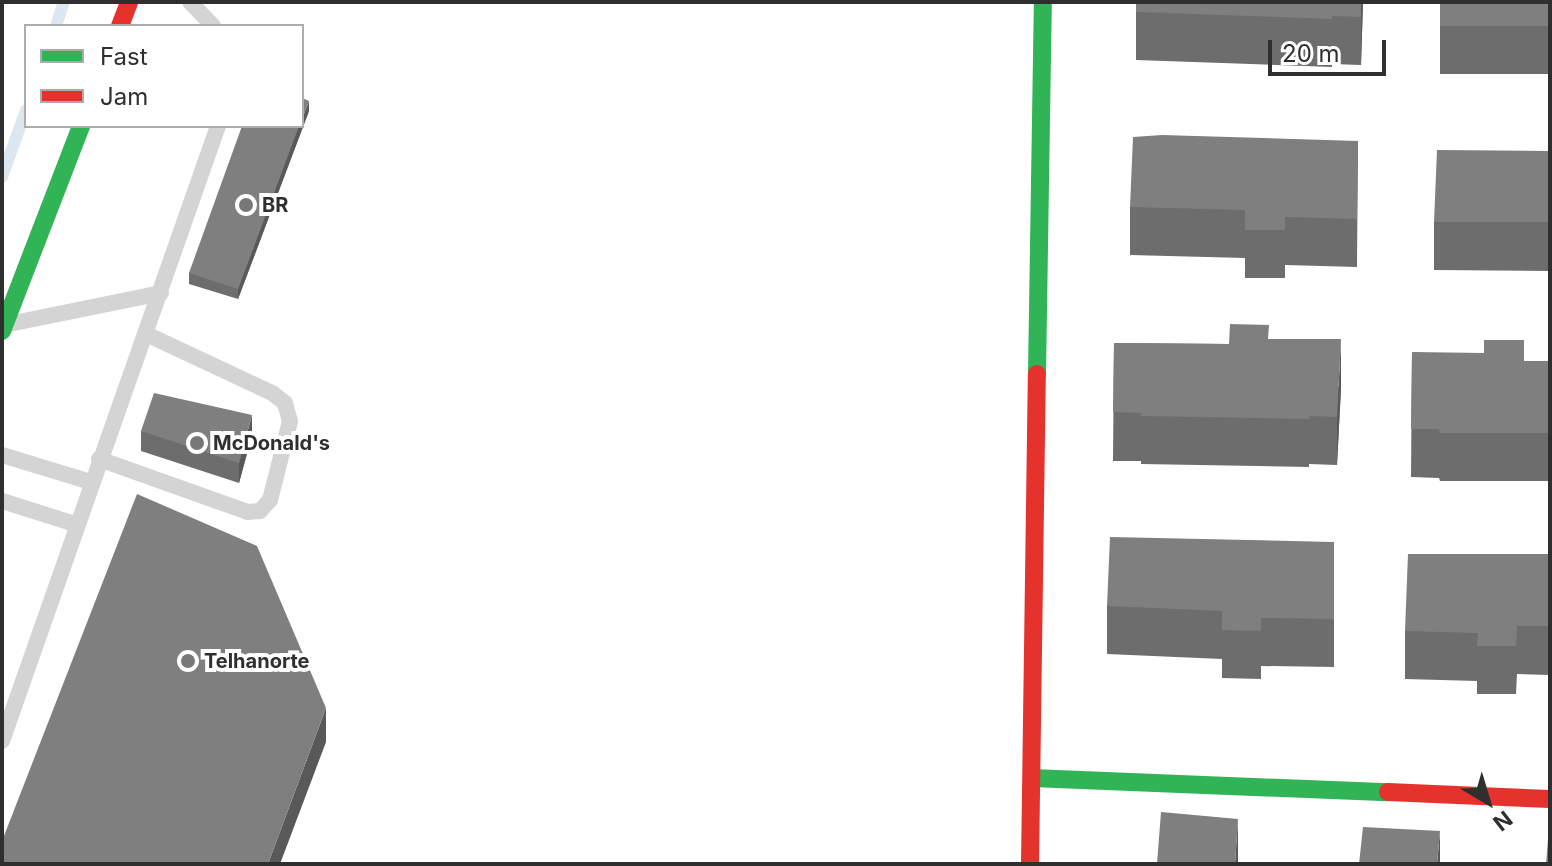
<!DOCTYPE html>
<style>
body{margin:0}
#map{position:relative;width:1552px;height:866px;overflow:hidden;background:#fff;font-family:Inter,sans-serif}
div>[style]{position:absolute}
.stream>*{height:12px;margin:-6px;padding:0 6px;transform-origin:6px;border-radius:6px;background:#dce7f0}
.lane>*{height:16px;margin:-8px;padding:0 8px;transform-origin:8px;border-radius:8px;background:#d4d4d4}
.fast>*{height:18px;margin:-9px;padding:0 9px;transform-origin:9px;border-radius:9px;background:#30b455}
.jam>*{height:18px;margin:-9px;padding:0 9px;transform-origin:9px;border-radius:9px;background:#e5322d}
.wall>*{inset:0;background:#6d6d6d;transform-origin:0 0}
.shaded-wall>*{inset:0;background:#595959}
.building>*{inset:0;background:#7f7f7f;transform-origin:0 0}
.dots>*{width:22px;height:22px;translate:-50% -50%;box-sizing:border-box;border:4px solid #fff;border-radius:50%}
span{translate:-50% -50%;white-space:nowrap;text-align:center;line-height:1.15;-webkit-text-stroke:8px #fff;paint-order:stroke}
.poi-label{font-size:20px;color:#2f2f2f;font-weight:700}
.left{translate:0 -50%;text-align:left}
.frame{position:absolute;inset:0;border:4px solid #2f2f2f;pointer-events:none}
.legend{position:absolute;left:24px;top:24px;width:280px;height:104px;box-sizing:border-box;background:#fff;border:2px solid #acacac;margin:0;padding:10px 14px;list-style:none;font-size:24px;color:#2f2f2f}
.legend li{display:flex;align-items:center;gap:16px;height:40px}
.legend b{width:40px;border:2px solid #acacac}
.north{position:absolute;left:1448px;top:762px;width:80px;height:80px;-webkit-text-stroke:6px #fff;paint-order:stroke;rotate:142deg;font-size:22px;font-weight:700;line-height:32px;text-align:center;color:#2f2f2f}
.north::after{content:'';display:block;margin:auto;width:28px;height:36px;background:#2f2f2f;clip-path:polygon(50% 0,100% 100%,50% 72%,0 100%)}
.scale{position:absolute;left:1268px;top:40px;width:118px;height:36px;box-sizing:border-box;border:4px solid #2f2f2f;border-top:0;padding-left:10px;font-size:24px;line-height:28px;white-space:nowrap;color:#2f2f2f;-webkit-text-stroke:6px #fff;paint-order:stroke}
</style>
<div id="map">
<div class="stream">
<i style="left:56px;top:26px;width:25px;rotate:-72deg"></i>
<i style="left:2px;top:177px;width:71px;rotate:-70.3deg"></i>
</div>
<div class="lane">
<i style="left:190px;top:2px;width:33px;rotate:46deg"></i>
<i style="left:9px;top:324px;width:155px;rotate:-11.5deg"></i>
<i style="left:2px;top:455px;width:93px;rotate:16.9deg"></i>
<i style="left:99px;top:459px;width:158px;rotate:19.6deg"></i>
<i style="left:248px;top:512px;width:12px;rotate:-5deg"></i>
<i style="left:260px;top:511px;width:15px;rotate:-48deg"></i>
<i style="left:270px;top:500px;width:81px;rotate:-75.8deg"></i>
<i style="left:290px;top:421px;width:19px;rotate:-106deg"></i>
<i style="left:285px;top:403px;width:16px;rotate:-142deg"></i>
<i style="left:272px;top:393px;width:139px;rotate:-154.9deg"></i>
<i style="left:2px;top:501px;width:77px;rotate:17.5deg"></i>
<i style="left:2px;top:741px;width:652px;rotate:-70.65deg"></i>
</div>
<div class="fast">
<i style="left:2px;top:331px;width:220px;rotate:-68.9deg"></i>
<i style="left:1037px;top:374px;width:372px;rotate:-89.1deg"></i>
<i style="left:1032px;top:778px;width:356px;rotate:2.3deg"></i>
</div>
<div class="jam">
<i style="left:120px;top:26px;width:26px;rotate:-69deg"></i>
<i style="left:1388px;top:792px;width:162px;rotate:2.5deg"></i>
<i style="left:1030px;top:864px;width:490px;rotate:-89.2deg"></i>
</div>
<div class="wall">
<i style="clip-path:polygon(1136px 2px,1363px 2px,1361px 65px,1332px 64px,1332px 67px,1136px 60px)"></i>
<i style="left:1440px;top:2px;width:110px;height:72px"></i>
<i style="clip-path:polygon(309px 111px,238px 299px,189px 284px,189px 273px)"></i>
<i style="clip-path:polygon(1358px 141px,1357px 267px,1285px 265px,1285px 278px,1245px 278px,1245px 258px,1130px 255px,1130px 207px)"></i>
<i style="clip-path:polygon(1550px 151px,1550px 291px,1549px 291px,1549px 271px,1434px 270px,1434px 222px)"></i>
<i style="clip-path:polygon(1269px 339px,1341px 388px,1337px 465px,1309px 464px,1309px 467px,1141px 464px,1141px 461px,1113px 461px,1114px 343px,1229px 344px)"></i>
<i style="clip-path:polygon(1412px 352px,1524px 361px,1550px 361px,1550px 481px,1440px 481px,1439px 478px,1411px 477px)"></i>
<i style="clip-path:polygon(141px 431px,252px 435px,239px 483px,141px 451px)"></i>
<i style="clip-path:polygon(1334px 542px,1334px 667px,1261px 666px,1261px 679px,1222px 678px,1222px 659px,1107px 654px,1107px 606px)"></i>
<i style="clip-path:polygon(1550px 554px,1550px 675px,1517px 674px,1516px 694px,1477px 694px,1477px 681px,1405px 679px,1405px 631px)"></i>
</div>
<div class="shaded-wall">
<i style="clip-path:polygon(1361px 2px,1363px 2px,1361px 65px)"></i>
<i style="clip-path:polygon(309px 101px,309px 111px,238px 299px,238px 289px,299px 126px,302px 126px,302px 119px)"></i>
<i style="clip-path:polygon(1341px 339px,1341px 388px,1337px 465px,1337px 417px)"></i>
<i style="clip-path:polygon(252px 415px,252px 435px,239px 483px,239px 463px)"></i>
<i style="clip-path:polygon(326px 708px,326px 742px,280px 864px,268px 864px)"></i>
<i style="clip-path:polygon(1238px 819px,1238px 864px,1235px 864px)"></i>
<i style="clip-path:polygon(1440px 831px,1440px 864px,1437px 864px)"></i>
</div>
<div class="building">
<i style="clip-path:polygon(1136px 2px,1361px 2px,1361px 17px,1332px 16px,1332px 19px,1136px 12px)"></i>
<i style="left:1440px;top:2px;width:110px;height:24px"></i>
<i style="clip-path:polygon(302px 98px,309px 101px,302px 119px)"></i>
<i style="clip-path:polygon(242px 126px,299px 126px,238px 289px,189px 273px)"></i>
<i style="clip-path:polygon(1162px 135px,1358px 141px,1357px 219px,1285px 217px,1285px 230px,1245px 230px,1245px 210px,1130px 207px,1133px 137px)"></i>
<i style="clip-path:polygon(1437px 150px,1550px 151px,1550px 243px,1549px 243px,1549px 222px,1434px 222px)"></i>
<i style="clip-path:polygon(1230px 324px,1269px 325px,1268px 339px,1341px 339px,1337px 417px,1309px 416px,1309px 419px,1141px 416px,1141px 413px,1113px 412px,1114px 343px,1229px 344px)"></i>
<i style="clip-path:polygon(1484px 340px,1524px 340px,1524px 361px,1550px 361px,1550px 433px,1440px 433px,1439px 429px,1411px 429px,1412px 352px,1484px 353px)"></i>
<i style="clip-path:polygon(154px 393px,252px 415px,239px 463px,141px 431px)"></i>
<i style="clip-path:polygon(137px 494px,257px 546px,326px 708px,268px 864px,2px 864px,2px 841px)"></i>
<i style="clip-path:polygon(1110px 537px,1334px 542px,1334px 619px,1261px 618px,1261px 631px,1222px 630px,1222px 611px,1107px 606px)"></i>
<i style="clip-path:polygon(1408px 554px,1550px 554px,1550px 626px,1517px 626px,1516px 646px,1477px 646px,1478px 633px,1405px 631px)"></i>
<i style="clip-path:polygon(1161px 812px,1238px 819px,1235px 864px,1157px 864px)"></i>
<i style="clip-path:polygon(1550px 815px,1550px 864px,1546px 864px)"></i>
<i style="clip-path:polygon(1363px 827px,1440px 831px,1437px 864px,1359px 864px)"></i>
</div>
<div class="dots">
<i style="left:246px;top:205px;background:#787878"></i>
<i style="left:197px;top:443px;background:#787878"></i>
<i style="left:188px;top:661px;background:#787878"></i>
</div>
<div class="poi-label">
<span class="left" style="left:262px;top:205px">BR</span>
<span class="left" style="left:213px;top:443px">McDonald's</span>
<span class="left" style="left:204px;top:661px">Telhanorte</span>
</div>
<div class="frame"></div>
<ul class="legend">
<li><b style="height:10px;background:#30b455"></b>Fast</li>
<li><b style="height:10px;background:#e5322d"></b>Jam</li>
</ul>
<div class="north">N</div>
<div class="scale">20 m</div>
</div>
